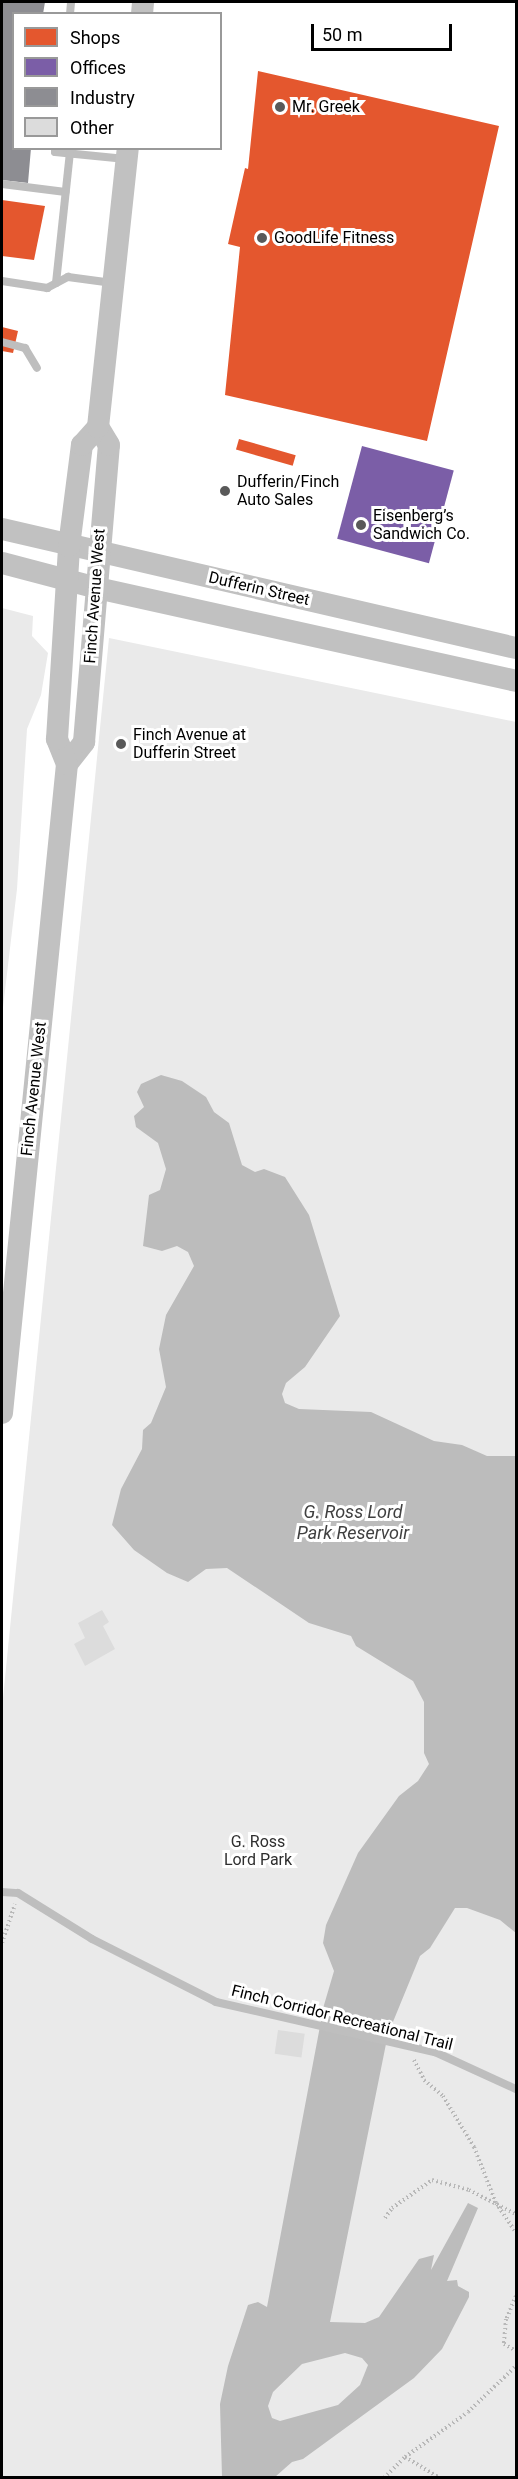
<!DOCTYPE html>
<meta charset="utf-8">
<style>
body{margin:0}
#map{position:relative;width:518px;height:2479px;overflow:hidden;background:#fff;font-family:Roboto,sans-serif}
div>[style]{position:absolute}
.green>*{inset:0;background:#eaeaea}
.water>*{inset:0;background:#bcbcbc}
.shops>*{inset:0;background:#e4572e;transform-origin:0 0}
.offices>*{inset:0;background:#7b5ea7;transform-origin:0 0}
.industry>*{inset:0;background:#8d8d92}
.building>*{inset:0;background:#dcdcdc;transform-origin:0 0}
.path>*{height:4px;margin-top:-2px;transform-origin:0;background:repeating-linear-gradient(90deg,#b8b8b8 0 1.5px,transparent 0 4.5px)}
.lane>*{height:8px;margin:-4px;padding:0 4px;transform-origin:4px;border-radius:4px;background:#bebebe}
.secondary>*{height:22px;margin:-11px;padding:0 11px;transform-origin:11px;border-radius:11px;background:#c1c1c1}
.dots>*{width:16px;height:16px;translate:-50% -50%;box-sizing:border-box;border:3px solid #fff;border-radius:50%}
span{translate:-50% -50%;white-space:nowrap;text-align:center;line-height:1.15;-webkit-text-stroke:6px #fff;paint-order:stroke}
.poi-label{font-size:16px;color:#000}
.left{translate:0 -50%;text-align:left}
.street-label{font-size:16px;color:#000}
.park-label{font-size:16px;color:#2f2f2f}
.water-label{font-size:18px;color:#404040;font-style:italic}
.frame{position:absolute;inset:0;border:3px solid #000;pointer-events:none}
.legend{position:absolute;left:12px;top:12px;width:210px;height:138px;box-sizing:border-box;background:#fff;border:2px solid #999;margin:0;padding:8px 10px;list-style:none;font-size:18px;color:#000}
.legend li{display:flex;align-items:center;gap:12px;height:30px}
.legend b{width:30px;border:2px solid #999}
.scale{position:absolute;left:311px;top:24px;width:141px;height:27px;box-sizing:border-box;border:3px solid #000;border-top:0;padding-left:8px;font-size:18px;line-height:21px;white-space:nowrap;color:#000;-webkit-text-stroke:4px #fff;paint-order:stroke}
</style>
<div id="map">
<div class="green">
<i style="clip-path:polygon(2px 608px,33px 616px,32px 636px,48px 653px,41px 695px,27px 729px,17px 889px,2px 1016px)"></i>
<i style="clip-path:polygon(109px 638px,516px 722px,516px 2477px,2px 2478px,2px 1708px)"></i>
</div>
<div class="water">
<i style="clip-path:polygon(evenodd,161px 1075px,182px 1081px,206px 1097px,214px 1112px,229px 1123px,242px 1165px,255px 1172px,264px 1169px,285px 1177px,309px 1215px,340px 1316px,305px 1367px,286px 1383px,282px 1394px,285px 1403px,299px 1409px,371px 1412px,434px 1441px,462px 1445px,487px 1456px,516px 1456px,516px 1933px,500px 1920px,467px 1908px,455px 1908px,430px 1948px,420px 1956px,388px 2034px,330px 2322px,365px 2323px,379px 2317px,419px 2259px,434px 2255px,431px 2270px,468px 2203px,478px 2208px,447px 2281px,457px 2280px,458px 2286px,469px 2292px,469px 2297px,442px 2349px,414px 2378px,303px 2459px,292px 2462px,275px 2477px,222px 2477px,220px 2404px,228px 2366px,248px 2305px,258px 2302px,267px 2307px,324px 2005px,334px 1971px,323px 1943px,326px 1925px,358px 1853px,399px 1796px,418px 1781px,429px 1764px,424px 1753px,424px 1702px,413px 1681px,356px 1646px,351px 1636px,309px 1623px,227px 1568px,206px 1569px,188px 1582px,167px 1573px,134px 1550px,112px 1525px,121px 1489px,142px 1449px,143px 1430px,151px 1423px,166px 1387px,159px 1349px,166px 1315px,194px 1266px,188px 1252px,177px 1246px,162px 1251px,143px 1246px,149px 1195px,160px 1190px,166px 1169px,158px 1143px,136px 1127px,134px 1116px,144px 1107px,137px 1092px,141px 1084px,161px 1075px,345px 2353px,362px 2358px,368px 2365px,360px 2385px,338px 2405px,280px 2421px,272px 2418px,268px 2406px,273px 2392px,302px 2364px,345px 2353px)"></i>
</div>
<div class="shops">
<i style="clip-path:polygon(258px 71px,499px 126px,427px 441px,225px 395px,240px 247px,228px 244px,245px 168px,248px 169px)"></i>
<i style="clip-path:polygon(2px 200px,45px 206px,34px 260px,2px 256px)"></i>
<i style="clip-path:polygon(2px 327px,18px 331px,13px 353px,2px 351px)"></i>
<i style="left:239px;top:439px;width:59px;height:11px;rotate:16deg"></i>
</div>
<div class="offices">
<i style="left:362px;top:446px;width:95px;height:96px;rotate:15deg"></i>
</div>
<div class="industry">
<i style="clip-path:polygon(2px 2px,45px 2px,43px 14px,14px 14px,14px 148px,31px 148px,28px 183px,2px 180px)"></i>
</div>
<div class="building">
<i style="clip-path:polygon(102px 1610px,109px 1622px,103px 1626px,115px 1649px,85px 1666px,74px 1644px,85px 1638px,78px 1623px)"></i>
<i style="left:278px;top:2030px;width:27px;height:24px;rotate:8deg"></i>
</div>
<div class="path">
<i style="left:2px;top:1943px;width:41px;rotate:-71.6deg"></i>
<i style="left:414px;top:2060px;width:22px;rotate:63deg"></i>
<i style="left:424px;top:2080px;width:25px;rotate:40deg"></i>
<i style="left:443px;top:2096px;width:60px;rotate:58.7deg"></i>
<i style="left:474px;top:2147px;width:60px;rotate:68.6deg"></i>
<i style="left:496px;top:2203px;width:36px;rotate:56deg"></i>
<i style="left:385px;top:2218px;width:12px;rotate:-55deg"></i>
<i style="left:392px;top:2208px;width:49px;rotate:-35deg"></i>
<i style="left:432px;top:2180px;width:38px;rotate:15deg"></i>
<i style="left:469px;top:2190px;width:53px;rotate:27.1deg"></i>
<i style="left:516px;top:2296px;width:25px;rotate:113deg"></i>
<i style="left:506px;top:2319px;width:25px;rotate:95deg"></i>
<i style="left:504px;top:2344px;width:14px;rotate:30deg"></i>
<i style="left:405px;top:2457px;width:41px;rotate:31deg"></i>
<i style="left:384px;top:2478px;width:30px;rotate:-45deg"></i>
<i style="left:405px;top:2457px;width:77px;rotate:-35.5deg"></i>
<i style="left:468px;top:2412px;width:66px;rotate:-43.8deg"></i>
</div>
<div class="lane">
<i style="left:70px;top:14px;width:12px;rotate:-85deg"></i>
<i style="left:55px;top:148px;width:4px;rotate:90deg"></i>
<i style="left:55px;top:152px;width:71px;rotate:5.6deg"></i>
<i style="left:2px;top:184px;width:64px;rotate:7.1deg"></i>
<i style="left:2px;top:281px;width:46px;rotate:8.8deg"></i>
<i style="left:47px;top:288px;width:24px;rotate:-28deg"></i>
<i style="left:68px;top:277px;width:45px;rotate:7.6deg"></i>
<i style="left:56px;top:283px;width:131px;rotate:-83.9deg"></i>
<i style="left:2px;top:342px;width:24px;rotate:15deg"></i>
<i style="left:25px;top:348px;width:23px;rotate:59deg"></i>
<i style="left:2px;top:1892px;width:16px;rotate:4deg"></i>
<i style="left:18px;top:1893px;width:87px;rotate:31.9deg"></i>
<i style="left:92px;top:1939px;width:139px;rotate:26.9deg"></i>
<i style="left:216px;top:2002px;width:225px;rotate:12.9deg"></i>
<i style="left:435px;top:2052px;width:89px;rotate:24.6deg"></i>
</div>
<div class="secondary">
<i style="left:142px;top:14px;width:12px;rotate:-85deg"></i>
<i style="left:2px;top:529px;width:528px;rotate:13.04deg"></i>
<i style="left:2px;top:563px;width:98px;rotate:14.7deg"></i>
<i style="left:97px;top:588px;width:429px;rotate:12.5deg"></i>
<i style="left:67px;top:764px;width:28px;rotate:-52deg"></i>
<i style="left:84px;top:742px;width:298px;rotate:-85.2deg"></i>
<i style="left:109px;top:445px;width:21px;rotate:-121deg"></i>
<i style="left:2px;top:1413px;width:652px;rotate:-84.28deg"></i>
<i style="left:67px;top:764px;width:27px;rotate:-112deg"></i>
<i style="left:57px;top:739px;width:193px;rotate:-86.4deg"></i>
<i style="left:69px;top:546px;width:102px;rotate:-82.7deg"></i>
<i style="left:82px;top:445px;width:24px;rotate:-48deg"></i>
<i style="left:98px;top:427px;width:281px;rotate:-83.9deg"></i>
</div>
<div class="dots">
<i style="left:280px;top:107px;background:#595959"></i>
<i style="left:262px;top:238px;background:#595959"></i>
<i style="left:225px;top:491px;background:#595959"></i>
<i style="left:361px;top:525px;background:#595959"></i>
<i style="left:121px;top:744px;background:#595959"></i>
</div>
<div class="poi-label">
<span class="left" style="left:292px;top:107px">Mr. Greek</span>
<span class="left" style="left:274px;top:238px">GoodLife Fitness</span>
<span class="left" style="left:237px;top:491px">Dufferin/Finch<br>Auto Sales</span>
<span class="left" style="left:373px;top:525px">Eisenberg’s<br>Sandwich Co.</span>
<span class="left" style="left:133px;top:744px">Finch Avenue at<br>Dufferin Street</span>
</div>
<div class="street-label">
<span style="left:259px;top:589px;rotate:13deg">Dufferin Street</span>
<span style="left:95px;top:596px;rotate:-86deg">Finch Avenue West</span>
<span style="left:34px;top:1089px;rotate:-84deg">Finch Avenue West</span>
<span style="left:342px;top:2018px;rotate:14deg">Finch Corridor Recreational Trail</span>
</div>
<div class="park-label">
<span style="left:258px;top:1851px">G. Ross<br>Lord Park</span>
</div>
<div class="water-label">
<span style="left:353px;top:1523px">G. Ross Lord<br>Park Reservoir</span>
</div>
<div class="frame"></div>
<ul class="legend">
<li><b style="height:16px;background:#e4572e"></b>Shops</li>
<li><b style="height:16px;background:#7b5ea7"></b>Offices</li>
<li><b style="height:16px;background:#8d8d92"></b>Industry</li>
<li><b style="height:16px;background:#dcdcdc"></b>Other</li>
</ul>
<div class="scale">50 m</div>
</div>
